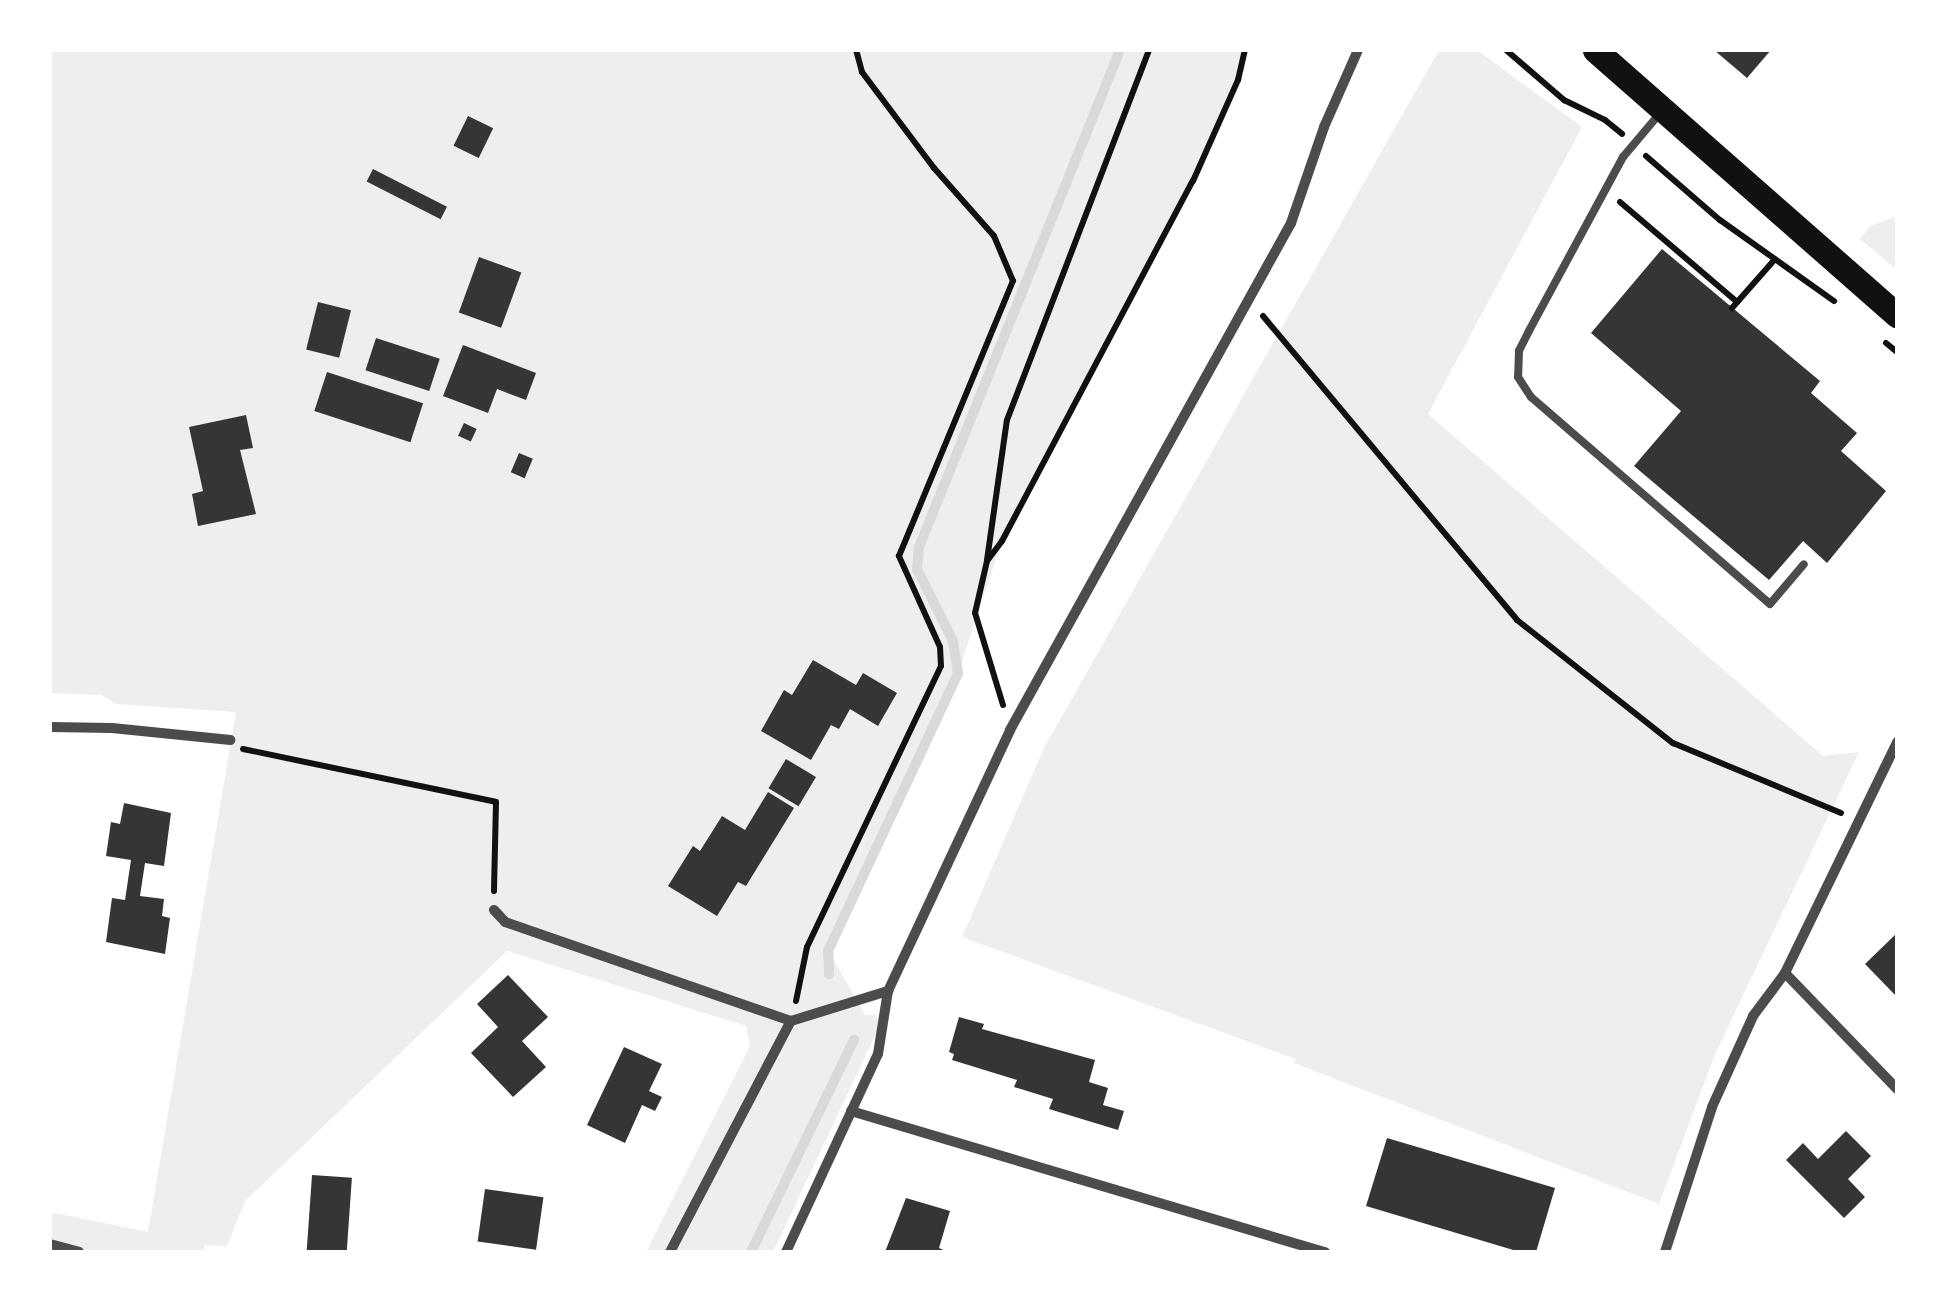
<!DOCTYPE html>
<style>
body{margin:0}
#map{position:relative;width:1947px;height:1302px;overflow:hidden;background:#fff;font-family:Overpass,sans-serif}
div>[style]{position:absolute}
.green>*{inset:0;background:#eee}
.stream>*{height:10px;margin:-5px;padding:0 5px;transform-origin:5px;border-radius:5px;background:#d9d9d9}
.building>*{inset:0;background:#353535;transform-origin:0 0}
.path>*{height:6px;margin:-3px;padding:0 3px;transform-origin:3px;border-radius:3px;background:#111}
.service>*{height:8px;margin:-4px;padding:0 4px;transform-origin:4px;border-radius:4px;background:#4c4c4c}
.minor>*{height:10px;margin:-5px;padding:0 5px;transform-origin:5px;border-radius:5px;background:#4c4c4c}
.primary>*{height:25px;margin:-12.5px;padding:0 12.5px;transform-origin:12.5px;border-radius:12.5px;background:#111}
span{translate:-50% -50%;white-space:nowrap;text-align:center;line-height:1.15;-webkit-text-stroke:8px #fff;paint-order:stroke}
.frame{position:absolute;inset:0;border:52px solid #fff;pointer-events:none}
</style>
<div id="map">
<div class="green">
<i style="clip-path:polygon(50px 50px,1245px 50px,1238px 80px,1193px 181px,1002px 541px,958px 673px,828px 950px,865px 1015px,875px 1015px,879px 1021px,878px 1029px,773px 1252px,646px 1252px,750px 1046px,746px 1026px,507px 951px,245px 1201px,227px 1246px,205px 1245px,204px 1252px,50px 1252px,50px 1212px,148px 1232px,236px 712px,116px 704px,102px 695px,50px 693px)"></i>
<i style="clip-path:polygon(1439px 50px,1477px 50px,1582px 127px,1428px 414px,1823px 756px,1859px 752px,1715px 1054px,1659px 1204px,1294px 1063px,1296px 1059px,962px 937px,1044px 748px)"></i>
<i style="clip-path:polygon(1897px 216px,1897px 270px,1860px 239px,1870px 226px)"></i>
</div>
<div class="stream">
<i style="left:829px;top:974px;width:23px;rotate:-92deg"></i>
<i style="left:828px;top:951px;width:307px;rotate:-64.9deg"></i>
<i style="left:958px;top:673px;width:32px;rotate:-99deg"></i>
<i style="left:953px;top:641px;width:80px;rotate:-116.6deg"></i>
<i style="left:917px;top:569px;width:22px;rotate:-85deg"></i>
<i style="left:919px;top:547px;width:536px;rotate:-67.98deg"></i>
<i style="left:751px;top:1252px;width:236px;rotate:-64.1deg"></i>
</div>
<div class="building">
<i style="clip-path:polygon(1714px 50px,1771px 50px,1747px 78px)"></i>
<i style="left:468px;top:116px;width:28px;height:33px;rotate:26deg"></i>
<i style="left:373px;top:169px;width:83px;height:14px;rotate:27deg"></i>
<i style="clip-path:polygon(1662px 249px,1820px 381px,1811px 393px,1857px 433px,1841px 451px,1886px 491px,1827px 563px,1803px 541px,1769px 580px,1634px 466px,1681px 411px,1591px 333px)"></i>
<i style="left:479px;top:257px;width:45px;height:59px;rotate:20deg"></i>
<i style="left:318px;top:302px;width:34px;height:49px;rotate:14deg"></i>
<i style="left:376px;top:338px;width:67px;height:34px;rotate:18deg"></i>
<i style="clip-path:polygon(463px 345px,536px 373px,526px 400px,497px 389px,488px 413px,443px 396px)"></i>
<i style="left:327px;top:372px;width:101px;height:41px;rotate:18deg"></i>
<i style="clip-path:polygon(246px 415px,253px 448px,240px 450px,256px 514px,198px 526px,192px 494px,203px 491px,189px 427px)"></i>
<i style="left:464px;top:423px;width:14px;height:14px;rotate:25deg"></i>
<i style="left:519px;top:453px;width:15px;height:21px;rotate:23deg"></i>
<i style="clip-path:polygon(813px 660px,856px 685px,863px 673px,897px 693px,878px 726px,850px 709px,839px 729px,831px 725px,811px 760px,761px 731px,784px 690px,792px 695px)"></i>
<i style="left:786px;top:759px;width:35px;height:34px;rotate:31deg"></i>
<i style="clip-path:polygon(768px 792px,794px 808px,746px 886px,738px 882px,717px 916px,668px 886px,693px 846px,700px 851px,722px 816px,745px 830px)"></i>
<i style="clip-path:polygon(124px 803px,171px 813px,164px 866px,145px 863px,140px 896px,164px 899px,162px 916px,170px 918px,165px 954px,106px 942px,112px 898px,125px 900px,131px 860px,106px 856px,111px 822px,120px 824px)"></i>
<i style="clip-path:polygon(1897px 933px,1897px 997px,1865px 964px)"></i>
<i style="clip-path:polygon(508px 975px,548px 1017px,522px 1041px,546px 1067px,513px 1097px,471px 1053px,498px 1027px,477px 1004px)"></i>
<i style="clip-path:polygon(959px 1017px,984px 1024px,982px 1029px,1095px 1060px,1089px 1082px,1108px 1088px,1103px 1105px,1124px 1111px,1118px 1130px,1049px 1109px,1053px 1099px,1014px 1087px,1017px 1080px,952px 1060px,954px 1054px,949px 1052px)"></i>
<i style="clip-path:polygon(624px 1047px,662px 1064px,649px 1091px,662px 1097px,655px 1111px,642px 1105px,625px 1143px,587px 1125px)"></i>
<i style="clip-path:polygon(1846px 1131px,1871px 1156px,1848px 1179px,1865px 1197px,1844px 1218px,1786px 1160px,1803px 1143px,1818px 1159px)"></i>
<i style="clip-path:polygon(1387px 1138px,1555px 1188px,1536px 1252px,1520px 1252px,1366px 1206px)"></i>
<i style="left:312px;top:1175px;width:40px;height:77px;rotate:4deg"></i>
<i style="left:485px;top:1189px;width:59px;height:53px;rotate:8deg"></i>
<i style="clip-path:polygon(906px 1198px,950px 1211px,939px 1248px,948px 1252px,885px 1252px)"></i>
</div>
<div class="path">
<i style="left:1506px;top:50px;width:77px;rotate:40.8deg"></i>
<i style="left:1564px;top:100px;width:46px;rotate:26deg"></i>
<i style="left:1605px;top:120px;width:22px;rotate:39deg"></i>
<i style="left:1646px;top:156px;width:98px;rotate:40.9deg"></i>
<i style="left:1720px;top:220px;width:140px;rotate:35.4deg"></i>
<i style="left:1620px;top:202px;width:154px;rotate:40.5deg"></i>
<i style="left:1732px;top:308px;width:65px;rotate:-48.7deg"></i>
<i style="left:1263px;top:316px;width:396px;rotate:50.1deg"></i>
<i style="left:1517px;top:620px;width:199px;rotate:38.3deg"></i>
<i style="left:1673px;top:743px;width:182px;rotate:22.6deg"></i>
<i style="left:1886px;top:343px;width:14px;rotate:39deg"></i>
<i style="left:987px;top:560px;width:141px;rotate:-81.9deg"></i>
<i style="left:1007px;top:420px;width:396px;rotate:-69deg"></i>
<i style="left:1003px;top:705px;width:96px;rotate:-106.9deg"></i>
<i style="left:975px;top:613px;width:53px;rotate:-77deg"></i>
<i style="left:987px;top:561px;width:25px;rotate:-53deg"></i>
<i style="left:1002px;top:541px;width:408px;rotate:-62.1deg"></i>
<i style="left:1193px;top:181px;width:111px;rotate:-66deg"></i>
<i style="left:1238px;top:80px;width:31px;rotate:-77deg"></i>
<i style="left:243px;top:749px;width:258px;rotate:11.8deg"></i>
<i style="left:496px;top:802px;width:89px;rotate:91.3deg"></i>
<i style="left:796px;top:1001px;width:55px;rotate:-78.5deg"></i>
<i style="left:807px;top:947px;width:311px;rotate:-64.5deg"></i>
<i style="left:941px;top:666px;width:19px;rotate:-93deg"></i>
<i style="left:940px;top:647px;width:100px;rotate:-114.3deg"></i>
<i style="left:899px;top:556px;width:298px;rotate:-67.5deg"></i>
<i style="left:1013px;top:281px;width:49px;rotate:-112.9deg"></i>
<i style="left:994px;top:236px;width:91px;rotate:-131.4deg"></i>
<i style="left:934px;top:168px;width:120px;rotate:-126.9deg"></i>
<i style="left:862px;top:72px;width:23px;rotate:-105deg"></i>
</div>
<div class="service">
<i style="left:1661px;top:112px;width:59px;rotate:130.2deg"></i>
<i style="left:1623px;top:157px;width:198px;rotate:118.4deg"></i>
<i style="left:1529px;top:331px;width:22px;rotate:117deg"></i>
<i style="left:1519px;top:351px;width:26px;rotate:92deg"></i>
<i style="left:1518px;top:377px;width:24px;rotate:57deg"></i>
<i style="left:1531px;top:397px;width:316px;rotate:40.9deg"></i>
<i style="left:1770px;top:604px;width:52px;rotate:-49.6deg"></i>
</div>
<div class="minor">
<i style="left:50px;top:727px;width:62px;rotate:0.9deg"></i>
<i style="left:112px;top:728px;width:119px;rotate:5.8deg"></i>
<i style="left:494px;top:910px;width:16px;rotate:47deg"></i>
<i style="left:505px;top:922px;width:303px;rotate:19.1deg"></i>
<i style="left:1785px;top:973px;width:161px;rotate:46deg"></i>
<i style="left:851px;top:1111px;width:495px;rotate:16.6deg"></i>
<i style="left:50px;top:1244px;width:30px;rotate:15deg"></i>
<i style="left:670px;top:1252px;width:261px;rotate:-62.4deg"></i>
<i style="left:791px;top:1021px;width:102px;rotate:-17.2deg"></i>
<i style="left:786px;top:1252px;width:218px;rotate:-65.1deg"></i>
<i style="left:878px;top:1054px;width:64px;rotate:-81deg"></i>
<i style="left:888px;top:991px;width:288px;rotate:-64.9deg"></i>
<i style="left:1010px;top:730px;width:580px;rotate:-61deg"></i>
<i style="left:1291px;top:223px;width:102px;rotate:-71deg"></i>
<i style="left:1324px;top:127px;width:84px;rotate:-66.2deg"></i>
<i style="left:1665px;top:1252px;width:152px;rotate:-72deg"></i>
<i style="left:1712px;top:1107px;width:100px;rotate:-65.7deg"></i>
<i style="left:1753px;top:1016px;width:54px;rotate:-53.3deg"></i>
<i style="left:1785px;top:973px;width:257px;rotate:-64.1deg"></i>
</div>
<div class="primary">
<i style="left:1595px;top:50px;width:402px;rotate:41.3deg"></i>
</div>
<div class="frame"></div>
</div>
